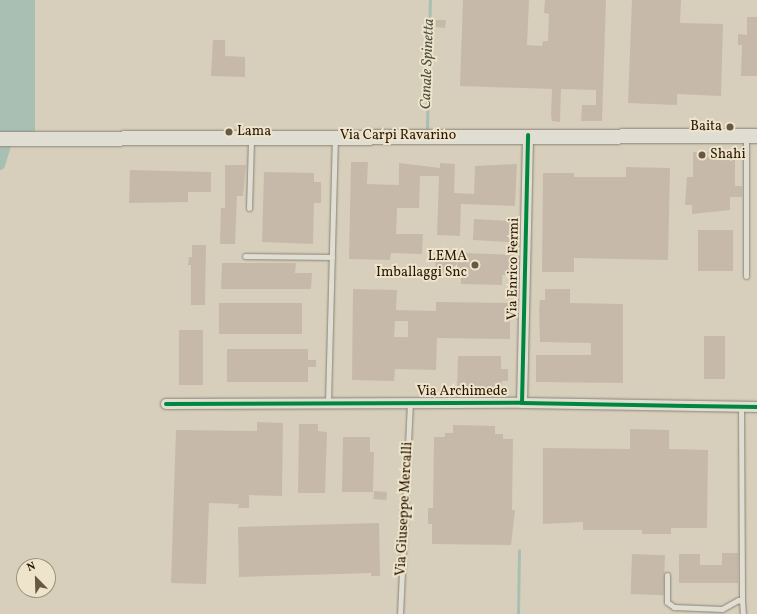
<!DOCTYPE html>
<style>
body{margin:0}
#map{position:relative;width:757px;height:614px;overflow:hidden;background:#d7cfbb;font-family:Vollkorn,serif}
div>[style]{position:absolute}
.water>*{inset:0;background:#aabfb4;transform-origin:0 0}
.stream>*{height:2.5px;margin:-1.25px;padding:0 1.25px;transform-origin:1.25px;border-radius:1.25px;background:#aabfb4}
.canal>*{height:10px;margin:-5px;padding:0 5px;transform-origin:5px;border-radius:5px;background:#aabfb4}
.building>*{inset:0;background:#c6b9aa;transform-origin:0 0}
.roads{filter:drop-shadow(0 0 1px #8a8375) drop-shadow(0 0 1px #8a8375)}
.service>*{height:5px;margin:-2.5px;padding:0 2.5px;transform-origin:2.5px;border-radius:2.5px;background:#e0ddd2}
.minor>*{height:10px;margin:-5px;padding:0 5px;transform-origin:5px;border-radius:5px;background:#e0ddd2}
.secondary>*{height:14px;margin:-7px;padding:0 7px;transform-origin:7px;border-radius:7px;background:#e0ddd2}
.cycleway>*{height:4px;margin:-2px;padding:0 2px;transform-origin:2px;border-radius:2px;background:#00873e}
.dots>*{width:11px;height:11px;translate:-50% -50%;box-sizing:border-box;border:2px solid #ede4cb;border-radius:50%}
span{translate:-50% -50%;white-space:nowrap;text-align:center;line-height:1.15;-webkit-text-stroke:4px #ede4cb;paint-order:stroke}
.poi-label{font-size:14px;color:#2b1702}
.right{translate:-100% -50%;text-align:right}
.left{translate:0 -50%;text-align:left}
.street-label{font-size:14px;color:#2b1702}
.water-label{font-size:15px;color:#504f3f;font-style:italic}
.north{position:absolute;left:16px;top:558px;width:40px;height:40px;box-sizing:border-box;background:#ede4cb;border:1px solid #9f927b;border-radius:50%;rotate:337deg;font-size:11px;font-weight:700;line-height:16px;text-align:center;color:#2b1702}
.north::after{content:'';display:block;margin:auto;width:14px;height:18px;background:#675743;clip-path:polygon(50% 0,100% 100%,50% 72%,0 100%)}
</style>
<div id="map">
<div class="water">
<i style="left:0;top:0;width:35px;height:132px"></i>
</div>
<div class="stream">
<i style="left:427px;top:128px;width:128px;rotate:-88.7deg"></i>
<i style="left:518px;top:614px;width:63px;rotate:-89.1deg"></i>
</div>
<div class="canal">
<i style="left:0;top:165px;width:34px;rotate:-73deg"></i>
</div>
<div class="building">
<i style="clip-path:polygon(463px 0,529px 0,527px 45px,542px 46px,543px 41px,548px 41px,549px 14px,544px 13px,545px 0,606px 0,602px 121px,581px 121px,582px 105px,596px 105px,596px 90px,561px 89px,560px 122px,552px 121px,551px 115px,552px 89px,460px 86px)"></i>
<i style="clip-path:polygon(632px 0,681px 0,680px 23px,723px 24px,721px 96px,677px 94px,677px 105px,628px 103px)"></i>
<i style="clip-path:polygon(747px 17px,757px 17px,757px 76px,741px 76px,742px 45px,738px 45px,738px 34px,747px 35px)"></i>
<i style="clip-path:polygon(436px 20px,446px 20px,445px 28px,436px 27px)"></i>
<i style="clip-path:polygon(213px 40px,225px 40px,225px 56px,245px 57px,245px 77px,211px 76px)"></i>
<i style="clip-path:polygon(693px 152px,708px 152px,708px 157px,735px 157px,735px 186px,742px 186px,742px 197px,730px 197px,730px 210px,692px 214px,692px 205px,685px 205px,687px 177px,693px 177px)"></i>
<i style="clip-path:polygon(351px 162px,368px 162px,367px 184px,399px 185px,399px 163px,440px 168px,440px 163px,455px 164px,454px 193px,474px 194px,475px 166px,517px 164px,515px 206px,461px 204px,460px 236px,437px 235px,439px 176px,420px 176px,419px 208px,397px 208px,396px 234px,423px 234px,422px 254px,391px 253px,390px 260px,349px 259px)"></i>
<i style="clip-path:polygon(225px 165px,246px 165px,243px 196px,237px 196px,235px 244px,220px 244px,221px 208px,225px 208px)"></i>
<i style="clip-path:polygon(626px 167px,670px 168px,668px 260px,574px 258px,574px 272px,542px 272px,543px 173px,574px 173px,574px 177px,626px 177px)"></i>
<i style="clip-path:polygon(130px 170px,211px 172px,211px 192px,188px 192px,188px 202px,129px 203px)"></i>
<i style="clip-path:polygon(264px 172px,314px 173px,314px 182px,321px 182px,321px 203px,314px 203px,313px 244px,262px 242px)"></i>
<i style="left:474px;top:219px;width:43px;height:21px;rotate:3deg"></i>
<i style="left:733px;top:230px;width:41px;height:35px;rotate:90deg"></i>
<i style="clip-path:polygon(192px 245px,206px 245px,205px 305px,191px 305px,191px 265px,188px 265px,189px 257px,192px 257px)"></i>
<i style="clip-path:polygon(436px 252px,515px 255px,515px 275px,502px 275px,502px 285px,461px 284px,461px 276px,435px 276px)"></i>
<i style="clip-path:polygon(222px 263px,296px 263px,295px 273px,312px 273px,311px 289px,221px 289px)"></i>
<i style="clip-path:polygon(evenodd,353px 289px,397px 290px,396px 310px,436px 311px,436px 302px,510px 303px,510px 339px,437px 338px,436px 370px,395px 369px,394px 381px,352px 380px,353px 289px,395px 321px,408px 321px,408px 337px,394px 337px,395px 321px)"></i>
<i style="clip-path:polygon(545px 289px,570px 289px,570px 303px,623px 304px,623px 383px,536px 382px,536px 355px,591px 355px,591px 343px,540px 342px,539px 309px,540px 300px,545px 300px)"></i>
<i style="left:219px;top:303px;width:83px;height:31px"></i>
<i style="left:179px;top:330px;width:24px;height:55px"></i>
<i style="left:704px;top:336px;width:21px;height:43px"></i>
<i style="clip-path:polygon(227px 349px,308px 349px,308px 360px,316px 360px,316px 367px,308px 367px,308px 382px,227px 382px)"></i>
<i style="clip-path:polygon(458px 356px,501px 356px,501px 369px,508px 369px,508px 381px,502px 381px,501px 391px,457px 391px)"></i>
<i style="clip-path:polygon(257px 422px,283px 423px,282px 496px,249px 495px,249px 508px,238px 508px,239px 504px,209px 503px,206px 584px,171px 583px,176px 430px,257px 431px)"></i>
<i style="clip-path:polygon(299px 424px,318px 424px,318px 431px,327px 432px,325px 493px,298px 493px)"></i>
<i style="clip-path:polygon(453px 425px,495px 426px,495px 434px,503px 434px,503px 439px,513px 439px,512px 510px,515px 510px,511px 545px,432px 544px,432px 524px,428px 524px,428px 508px,433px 508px,434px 437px,445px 437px,445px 433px,453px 433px)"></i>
<i style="clip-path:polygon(630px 429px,669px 430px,669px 449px,708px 450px,707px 528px,671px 528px,671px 534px,642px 534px,642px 530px,583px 530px,583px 522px,543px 524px,543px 448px,630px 449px)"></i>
<i style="clip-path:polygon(343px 437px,370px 437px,370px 452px,374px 452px,373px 492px,342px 492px)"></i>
<i style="left:374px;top:491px;width:13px;height:8px;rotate:4deg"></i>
<i style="clip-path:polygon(379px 523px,380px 576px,371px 576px,371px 573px,239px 577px,238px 527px)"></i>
<i style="clip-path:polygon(722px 553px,738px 553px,738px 583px,679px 583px,679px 554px,700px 554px,700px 565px,722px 565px)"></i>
<i style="left:632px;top:554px;width:33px;height:40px;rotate:2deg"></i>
</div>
<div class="roads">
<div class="service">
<i style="left:746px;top:137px;width:139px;rotate:90deg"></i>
<i style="left:249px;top:208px;width:68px;rotate:-88.3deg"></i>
<i style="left:245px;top:256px;width:87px;rotate:0.7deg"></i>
<i style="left:328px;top:402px;width:263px;rotate:-88.5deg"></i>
<i style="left:741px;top:407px;width:194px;rotate:89.7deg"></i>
<i style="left:667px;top:575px;width:27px;rotate:90deg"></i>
<i style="left:667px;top:602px;width:9px;rotate:36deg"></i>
<i style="left:674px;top:607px;width:48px;rotate:2.4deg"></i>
<i style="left:722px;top:609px;width:18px;rotate:-29deg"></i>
<i style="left:738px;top:600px;width:4px;rotate:14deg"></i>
<i style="left:742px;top:601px;width:13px;rotate:86deg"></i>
<i style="left:400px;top:614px;width:211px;rotate:-87.3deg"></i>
</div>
<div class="minor">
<i style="left:522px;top:403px;width:268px;rotate:-88.7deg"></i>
<i style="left:166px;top:404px;width:356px;rotate:-0.2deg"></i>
<i style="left:522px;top:403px;width:235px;rotate:1deg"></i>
</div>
<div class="secondary">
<i style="left:0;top:139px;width:757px;rotate:-0.23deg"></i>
</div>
</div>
<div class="cycleway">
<i style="left:522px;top:403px;width:268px;rotate:-88.7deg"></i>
<i style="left:166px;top:404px;width:356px;rotate:-0.2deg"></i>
<i style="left:522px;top:403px;width:235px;rotate:1deg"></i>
</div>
<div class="dots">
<i style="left:730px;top:127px;background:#675743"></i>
<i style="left:229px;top:132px;background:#675743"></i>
<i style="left:702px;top:155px;background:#675743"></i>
<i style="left:475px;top:265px;background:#675743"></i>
</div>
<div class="poi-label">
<span class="right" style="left:722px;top:127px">Baita</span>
<span class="left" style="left:237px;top:132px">Lama</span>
<span class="left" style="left:710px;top:155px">Shahi</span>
<span class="right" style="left:467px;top:265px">LEMA<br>Imballaggi Snc</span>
</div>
<div class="street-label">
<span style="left:398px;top:136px">Via Carpi Ravarino</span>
<span style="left:514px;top:269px;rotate:-89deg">Via Enrico Fermi</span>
<span style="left:462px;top:392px">Via Archimede</span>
<span style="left:405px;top:509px;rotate:-87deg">Via Giuseppe Mercalli</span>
</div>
<div class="water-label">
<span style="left:428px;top:64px;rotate:-88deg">Canale Spinetta</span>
</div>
<div class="north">N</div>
</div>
